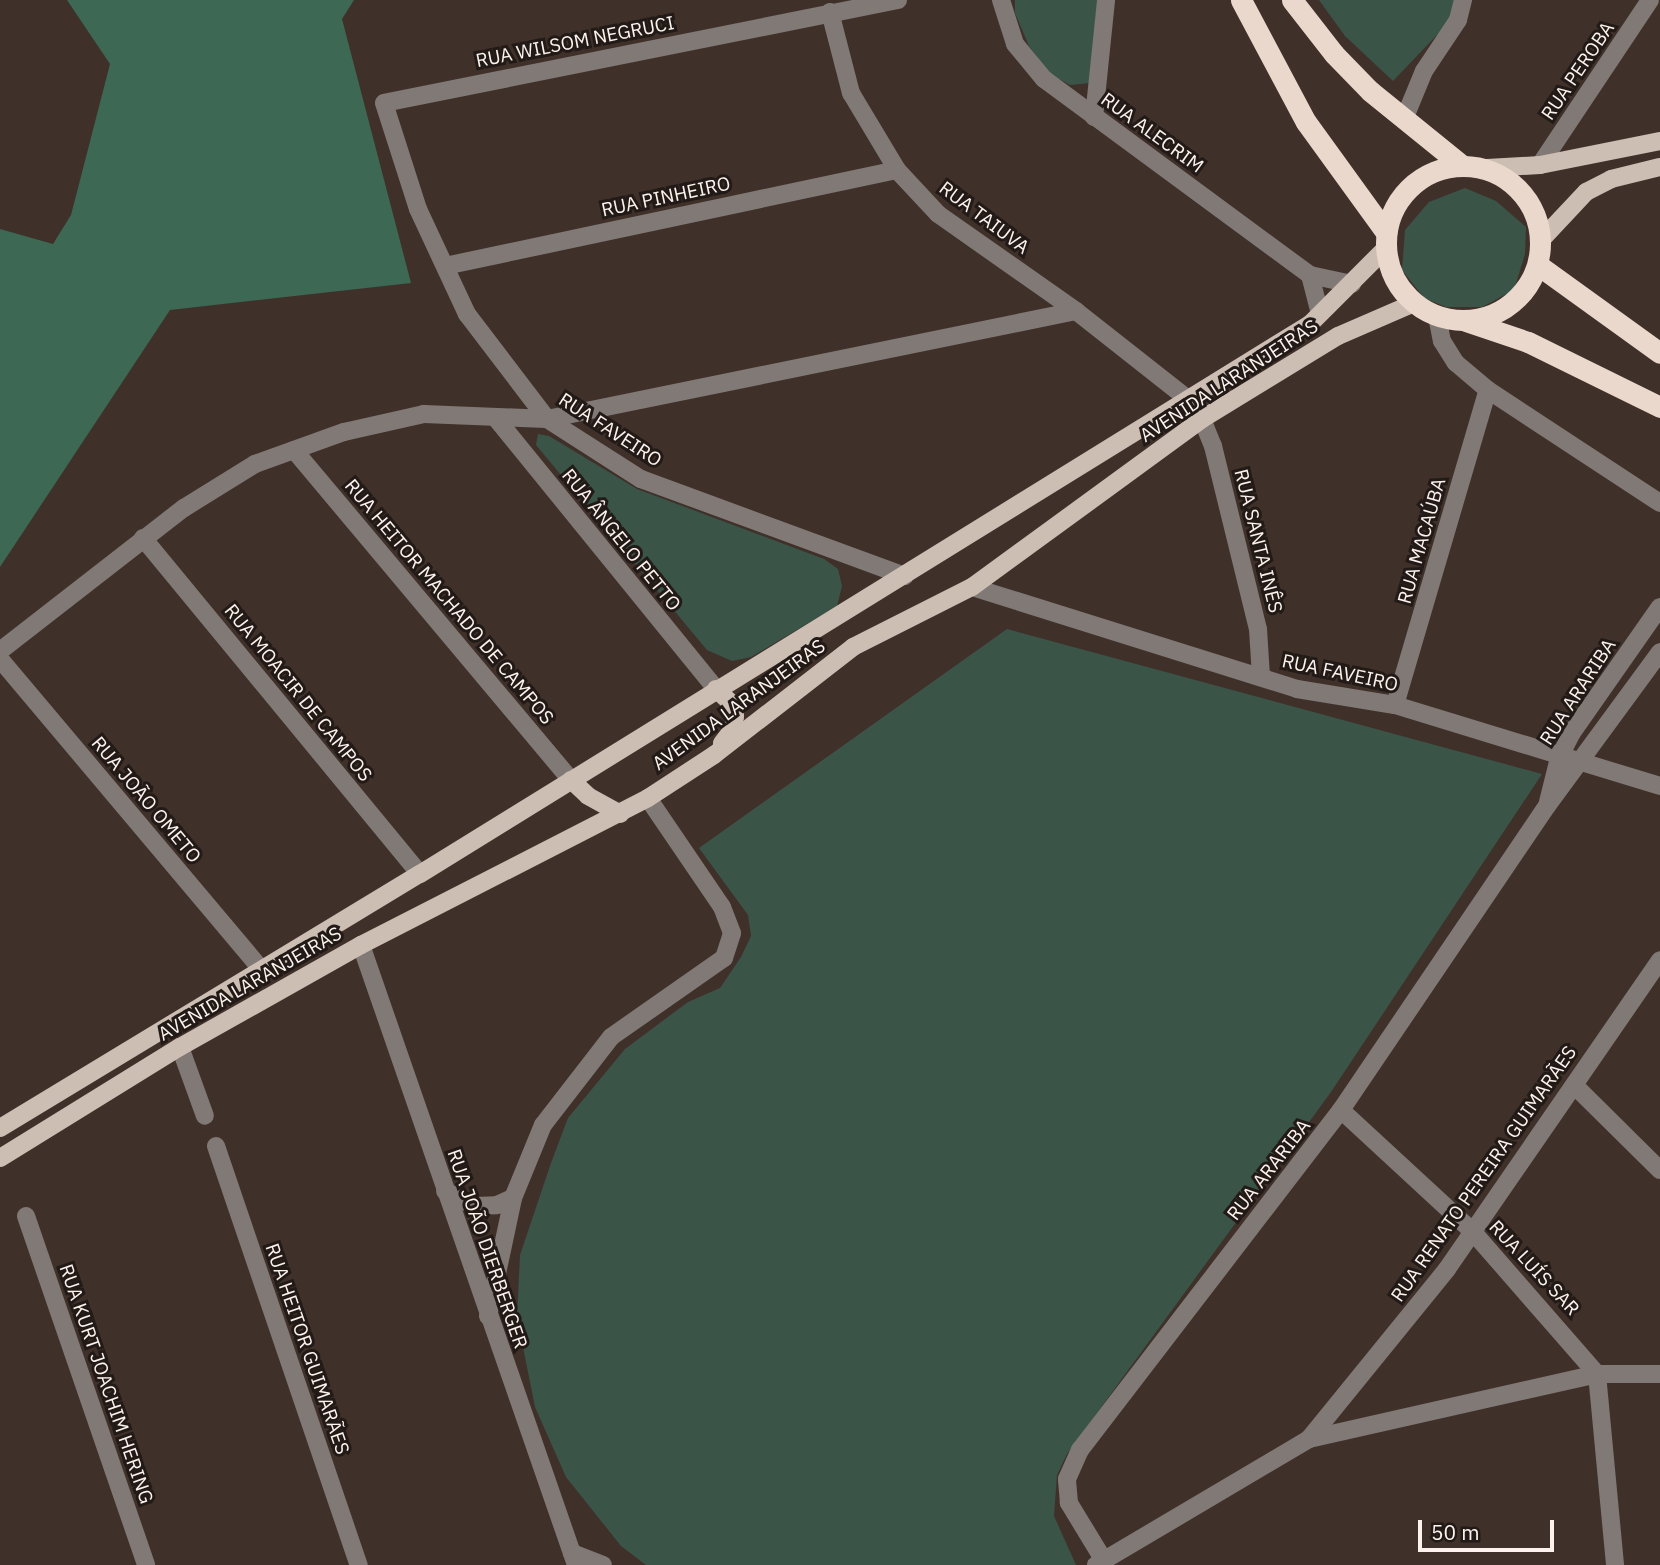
<!DOCTYPE html>
<meta charset="utf-8">
<style>
body{margin:0}
#map{position:relative;width:1660px;height:1565px;overflow:hidden;background:#40302a;font-family:"IBM Plex Sans",sans-serif}
div>[style]{position:absolute}
.green>*{inset:0;background:#3b5448}
.forest>*{inset:0;background:#3c6854}
.minor>*{height:18px;margin:-9px;padding:0 9px;transform-origin:9px;border-radius:9px;background:#817975}
.major>*{height:18px;margin:-9px;padding:0 9px;transform-origin:9px;border-radius:9px;background:#cdbeb4}
.highway>*{height:21px;margin:-10.5px;padding:0 10.5px;transform-origin:10.5px;border-radius:10.5px;background:#ebd8cd}
.highway>.ring{margin:-10.5px;padding:0;box-sizing:content-box;background:none;border:21px solid #ebd8cd;border-radius:50%}
span{translate:-50% -50%;white-space:nowrap;text-align:center;line-height:1.15;-webkit-text-stroke:6px #221a17;paint-order:stroke}
.street-label{font-size:19px;color:#fdf2ed}
.scale{position:absolute;left:1418px;top:1520px;width:136px;height:32px;box-sizing:border-box;border:4px solid #fdf2ed;border-top:0;padding-left:9px;font-size:21px;line-height:24px;white-space:nowrap;color:#fdf2ed;-webkit-text-stroke:5px #221a17;paint-order:stroke}
</style>
<div id="map">
<div class="green">
<i style="clip-path:polygon(1015px 0,1099px 0,1090px 83px,1070px 85px,1050px 74px,1029px 46px,1015px 13px)"></i>
<i style="clip-path:polygon(1319px 0,1455px 0,1456px 15px,1393px 81px,1345px 36px)"></i>
<i style="clip-path:polygon(1465px 188px,1496px 201px,1526px 227px,1525px 254px,1514px 290px,1482px 307px,1446px 307px,1424px 298px,1402px 270px,1405px 230px,1429px 202px)"></i>
<i style="clip-path:polygon(538px 434px,549px 436px,637px 489px,824px 559px,838px 569px,842px 586px,837px 606px,751px 657px,732px 661px,707px 650px,536px 445px)"></i>
<i style="clip-path:polygon(1007px 629px,1542px 774px,1331px 1092px,1067px 1454px,1057px 1475px,1054px 1516px,1076px 1565px,646px 1565px,621px 1546px,566px 1477px,535px 1407px,517px 1317px,520px 1255px,551px 1163px,568px 1118px,625px 1049px,688px 1002px,720px 988px,741px 957px,751px 936px,748px 915px,699px 848px)"></i>
</div>
<div class="forest">
<i style="clip-path:polygon(67px 0,354px 0,342px 19px,411px 283px,170px 310px,0 567px,0 229px,53px 244px,71px 215px,110px 64px)"></i>
</div>
<div class="minor">
<i style="left:898px;top:0;width:524px;rotate:168.67deg"></i>
<i style="left:384px;top:103px;width:111px;rotate:72.2deg"></i>
<i style="left:418px;top:209px;width:116px;rotate:65deg"></i>
<i style="left:467px;top:314px;width:132px;rotate:52.7deg"></i>
<i style="left:547px;top:419px;width:112px;rotate:32.6deg"></i>
<i style="left:641px;top:479px;width:281px;rotate:20.2deg"></i>
<i style="left:1001px;top:0;width:46px;rotate:72.3deg"></i>
<i style="left:1015px;top:44px;width:45px;rotate:50.4deg"></i>
<i style="left:1044px;top:79px;width:330px;rotate:36.4deg"></i>
<i style="left:1310px;top:275px;width:43px;rotate:12.1deg"></i>
<i style="left:830px;top:12px;width:84px;rotate:75.5deg"></i>
<i style="left:851px;top:93px;width:90px;rotate:59.1deg"></i>
<i style="left:897px;top:170px;width:60px;rotate:47deg"></i>
<i style="left:938px;top:214px;width:169px;rotate:35.1deg"></i>
<i style="left:1076px;top:311px;width:142px;rotate:38.2deg"></i>
<i style="left:1094px;top:117px;width:118px;rotate:-84.1deg"></i>
<i style="left:1405px;top:117px;width:50px;rotate:-67.6deg"></i>
<i style="left:1424px;top:71px;width:61px;rotate:-56.3deg"></i>
<i style="left:1458px;top:20px;width:21px;rotate:-76deg"></i>
<i style="left:1540px;top:165px;width:198px;rotate:-56.3deg"></i>
<i style="left:445px;top:266px;width:462px;rotate:-12deg"></i>
<i style="left:1310px;top:275px;width:40px;rotate:75.6deg"></i>
<i style="left:1437px;top:316px;width:25px;rotate:79deg"></i>
<i style="left:1442px;top:341px;width:26px;rotate:58deg"></i>
<i style="left:1456px;top:363px;width:42px;rotate:40.2deg"></i>
<i style="left:1488px;top:390px;width:206px;rotate:33.3deg"></i>
<i style="left:495px;top:417px;width:350px;rotate:50.9deg"></i>
<i style="left:1202px;top:419px;width:29px;rotate:68deg"></i>
<i style="left:1213px;top:446px;width:188px;rotate:76.2deg"></i>
<i style="left:1258px;top:629px;width:48px;rotate:86.4deg"></i>
<i style="left:294px;top:450px;width:431px;rotate:50deg"></i>
<i style="left:143px;top:538px;width:435px;rotate:50.5deg"></i>
<i style="left:972px;top:587px;width:341px;rotate:17.4deg"></i>
<i style="left:1297px;top:689px;width:99px;rotate:9.3deg"></i>
<i style="left:1395px;top:705px;width:277px;rotate:17deg"></i>
<i style="left:0;top:651px;width:233px;rotate:-37.9deg"></i>
<i style="left:184px;top:508px;width:84px;rotate:-31.8deg"></i>
<i style="left:255px;top:464px;width:95px;rotate:-19.8deg"></i>
<i style="left:344px;top:432px;width:82px;rotate:-12.7deg"></i>
<i style="left:424px;top:414px;width:123px;rotate:2.3deg"></i>
<i style="left:547px;top:419px;width:540px;rotate:-11.54deg"></i>
<i style="left:0;top:659px;width:402px;rotate:49.9deg"></i>
<i style="left:1395px;top:705px;width:328px;rotate:-73.6deg"></i>
<i style="left:1548px;top:802px;width:45px;rotate:-76deg"></i>
<i style="left:1559px;top:758px;width:27px;rotate:-63deg"></i>
<i style="left:1571px;top:734px;width:155px;rotate:-55deg"></i>
<i style="left:361px;top:945px;width:656px;rotate:70.87deg"></i>
<i style="left:180px;top:1047px;width:73px;rotate:70.1deg"></i>
<i style="left:1574px;top:1085px;width:121px;rotate:44.7deg"></i>
<i style="left:1341px;top:1110px;width:180px;rotate:42.7deg"></i>
<i style="left:1473px;top:1232px;width:189px;rotate:48.9deg"></i>
<i style="left:1597px;top:1374px;width:192px;rotate:84.6deg"></i>
<i style="left:216px;top:1146px;width:443px;rotate:71.2deg"></i>
<i style="left:445px;top:1191px;width:33px;rotate:27deg"></i>
<i style="left:474px;top:1206px;width:23px;rotate:-2deg"></i>
<i style="left:497px;top:1205px;width:17px;rotate:-24deg"></i>
<i style="left:26px;top:1216px;width:369px;rotate:71deg"></i>
<i style="left:488px;top:1316px;width:121px;rotate:-78deg"></i>
<i style="left:513px;top:1198px;width:79px;rotate:-67.7deg"></i>
<i style="left:543px;top:1125px;width:111px;rotate:-52.3deg"></i>
<i style="left:611px;top:1037px;width:138px;rotate:-35deg"></i>
<i style="left:724px;top:958px;width:26px;rotate:-72deg"></i>
<i style="left:732px;top:933px;width:28px;rotate:-111deg"></i>
<i style="left:722px;top:907px;width:132px;rotate:-124.2deg"></i>
<i style="left:1309px;top:1439px;width:219px;rotate:-50.9deg"></i>
<i style="left:1447px;top:1269px;width:375px;rotate:-55.4deg"></i>
<i style="left:572px;top:1553px;width:33px;rotate:21deg"></i>
<i style="left:1103px;top:1559px;width:66px;rotate:-121.3deg"></i>
<i style="left:1069px;top:1503px;width:24px;rotate:-95deg"></i>
<i style="left:1067px;top:1479px;width:32px;rotate:-66deg"></i>
<i style="left:1080px;top:1450px;width:429px;rotate:-52.5deg"></i>
<i style="left:1341px;top:1110px;width:367px;rotate:-55.9deg"></i>
<i style="left:1547px;top:806px;width:191px;rotate:-53.7deg"></i>
<i style="left:1096px;top:1565px;width:247px;rotate:-30.6deg"></i>
<i style="left:1309px;top:1439px;width:295px;rotate:-12.7deg"></i>
<i style="left:1597px;top:1374px;width:63px"></i>
</div>
<div class="major">
<i style="left:1487px;top:168px;width:53px;rotate:-3.2deg"></i>
<i style="left:1540px;top:165px;width:122px;rotate:-11.3deg"></i>
<i style="left:1541px;top:240px;width:66px;rotate:-46.8deg"></i>
<i style="left:1586px;top:192px;width:28px;rotate:-27deg"></i>
<i style="left:1611px;top:179px;width:50px;rotate:-13.8deg"></i>
<i style="left:716px;top:689px;width:19px;rotate:43deg"></i>
<i style="left:730px;top:702px;width:15px;rotate:70deg"></i>
<i style="left:735px;top:716px;width:13px;rotate:99deg"></i>
<i style="left:733px;top:729px;width:18px;rotate:128deg"></i>
<i style="left:571px;top:780px;width:23px;rotate:43deg"></i>
<i style="left:588px;top:796px;width:37px;rotate:29deg"></i>
<i style="left:0;top:1128px;width:491px;rotate:-31.2deg"></i>
<i style="left:420px;top:874px;width:1046px;rotate:-31.72deg"></i>
<i style="left:1310px;top:324px;width:106px;rotate:-45deg"></i>
<i style="left:0;top:1158px;width:211px;rotate:-31.7deg"></i>
<i style="left:180px;top:1047px;width:208px;rotate:-29.4deg"></i>
<i style="left:361px;top:945px;width:322px;rotate:-27.1deg"></i>
<i style="left:648px;top:798px;width:79px;rotate:-33.1deg"></i>
<i style="left:714px;top:755px;width:176px;rotate:-37.8deg"></i>
<i style="left:853px;top:647px;width:133px;rotate:-26.8deg"></i>
<i style="left:972px;top:587px;width:285px;rotate:-36.1deg"></i>
<i style="left:1202px;top:419px;width:159px;rotate:-31.4deg"></i>
<i style="left:1338px;top:336px;width:83px;rotate:-23.5deg"></i>
</div>
<div class="highway">
<i style="left:1241px;top:0;width:138px;rotate:62deg"></i>
<i style="left:1306px;top:122px;width:135px;rotate:54.1deg"></i>
<i style="left:1292px;top:0;width:68px;rotate:52.1deg"></i>
<i style="left:1334px;top:54px;width:52px;rotate:45.8deg"></i>
<i style="left:1370px;top:91px;width:116px;rotate:39deg"></i>
<i class="ring" style="left:1386px;top:166px;width:133px;height:133px"></i>
<i style="left:1538px;top:265px;width:150px;rotate:35.8deg"></i>
<i style="left:1466px;top:321px;width:65px;rotate:18.7deg"></i>
<i style="left:1528px;top:342px;width:147px;rotate:26.2deg"></i>
</div>
<div class="street-label">
<span style="left:575px;top:42px;rotate:-11deg">RUA WILSOM NEGRUCI</span>
<span style="left:1578px;top:71px;rotate:-56deg">RUA PEROBA</span>
<span style="left:1152px;top:133px;rotate:36deg">RUA ALECRIM</span>
<span style="left:666px;top:197px;rotate:-12deg">RUA PINHEIRO</span>
<span style="left:984px;top:218px;rotate:37deg">RUA TAIUVA</span>
<span style="left:1229px;top:381px;rotate:-33deg">AVENIDA LARANJEIRAS</span>
<span style="left:610px;top:430px;rotate:33deg">RUA FAVEIRO</span>
<span style="left:621px;top:540px;rotate:51deg">RUA ÂNGELO PETTO</span>
<span style="left:1258px;top:541px;rotate:76deg">RUA SANTA INÊS</span>
<span style="left:1422px;top:541px;rotate:-74deg">RUA MACAÚBA</span>
<span style="left:449px;top:602px;rotate:50deg">RUA HEITOR MACHADO DE CAMPOS</span>
<span style="left:1340px;top:673px;rotate:12deg">RUA FAVEIRO</span>
<span style="left:1578px;top:692px;rotate:-57deg">RUA ARARIBA</span>
<span style="left:298px;top:693px;rotate:51deg">RUA MOACIR DE CAMPOS</span>
<span style="left:739px;top:705px;rotate:-36deg">AVENIDA LARANJEIRAS</span>
<span style="left:146px;top:800px;rotate:50deg">RUA JOÃO OMETO</span>
<span style="left:250px;top:984px;rotate:-30deg">AVENIDA LARANJEIRAS</span>
<span style="left:1269px;top:1170px;rotate:-52deg">RUA ARARIBA</span>
<span style="left:1484px;top:1174px;rotate:-55deg">RUA RENATO PEREIRA GUIMARÃES</span>
<span style="left:487px;top:1249px;rotate:71deg">RUA JOÃO DIERBERGER</span>
<span style="left:1534px;top:1268px;rotate:47deg">RUA LUÍS SAR</span>
<span style="left:307px;top:1349px;rotate:71deg">RUA HEITOR GUIMARÃES</span>
<span style="left:106px;top:1384px;rotate:71deg">RUA KURT JOACHIM HERING</span>
</div>
<div class="scale">50 m</div>
</div>
